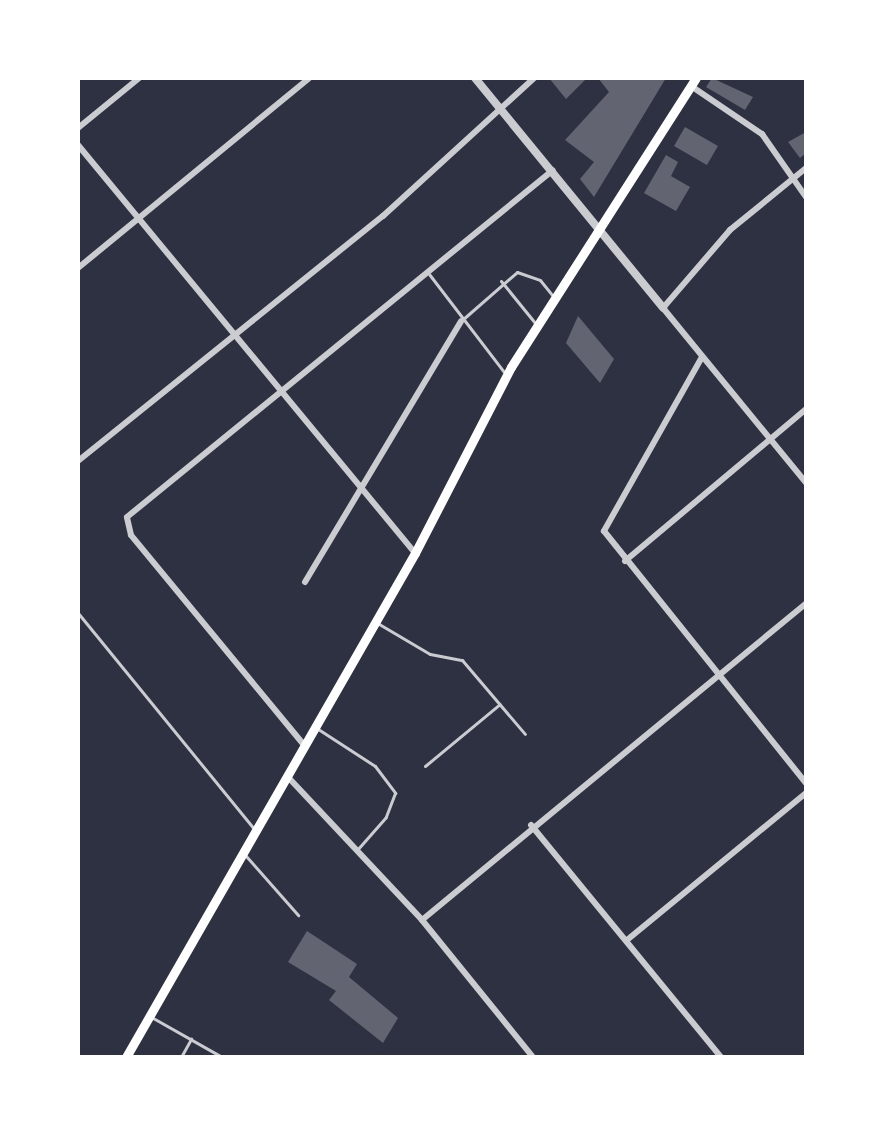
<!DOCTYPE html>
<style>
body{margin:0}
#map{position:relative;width:884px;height:1135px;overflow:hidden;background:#2d3142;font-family:"DejaVu Sans",sans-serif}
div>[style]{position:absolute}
.building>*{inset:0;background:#626471;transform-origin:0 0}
.service>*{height:3px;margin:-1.5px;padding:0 1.5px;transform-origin:1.5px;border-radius:1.5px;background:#caccd0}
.minor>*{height:6px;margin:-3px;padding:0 3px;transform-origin:3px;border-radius:3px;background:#caccd0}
.tertiary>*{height:8px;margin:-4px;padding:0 4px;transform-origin:4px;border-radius:4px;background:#caccd0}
.secondary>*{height:9px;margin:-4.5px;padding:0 4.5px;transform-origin:4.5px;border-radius:4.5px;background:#fff}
span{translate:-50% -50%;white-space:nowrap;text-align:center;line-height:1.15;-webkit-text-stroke:8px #fff;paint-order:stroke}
.frame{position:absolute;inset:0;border:80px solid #fff;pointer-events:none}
</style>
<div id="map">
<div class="building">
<i style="clip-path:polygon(549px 78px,587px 78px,566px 99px)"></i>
<i style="clip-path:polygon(598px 78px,666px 78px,594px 197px,580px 179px,594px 162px,565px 140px,609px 92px)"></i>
<i style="clip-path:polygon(712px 78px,753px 97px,745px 110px,706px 87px)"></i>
<i style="left:685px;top:127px;width:38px;height:22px;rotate:30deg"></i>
<i style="clip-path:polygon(806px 132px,806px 153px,800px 158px,788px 142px)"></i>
<i style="clip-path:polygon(666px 155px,678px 162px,671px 176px,690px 187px,676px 211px,644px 193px)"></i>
<i style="clip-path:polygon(578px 316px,614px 359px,600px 383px,566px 343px)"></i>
<i style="clip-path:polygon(307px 931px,357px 964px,349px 977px,398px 1018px,383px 1043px,329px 1000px,336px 991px,288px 962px)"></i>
</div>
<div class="service">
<i style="left:429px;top:274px;width:123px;rotate:52.6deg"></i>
<i style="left:501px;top:281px;width:55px;rotate:50.9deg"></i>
<i style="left:462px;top:320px;width:73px;rotate:-41.1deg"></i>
<i style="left:517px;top:272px;width:24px;rotate:19deg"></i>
<i style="left:540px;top:280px;width:21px;rotate:51deg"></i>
<i style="left:78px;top:613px;width:280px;rotate:50.8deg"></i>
<i style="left:379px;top:624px;width:59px;rotate:30.5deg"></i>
<i style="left:430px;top:654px;width:33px;rotate:11deg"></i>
<i style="left:462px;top:660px;width:97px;rotate:49.6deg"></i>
<i style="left:318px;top:729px;width:68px;rotate:33deg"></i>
<i style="left:375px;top:766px;width:34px;rotate:53deg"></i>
<i style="left:395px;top:793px;width:26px;rotate:111deg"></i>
<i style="left:386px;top:817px;width:44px;rotate:131.3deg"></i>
<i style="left:425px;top:766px;width:97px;rotate:-39.6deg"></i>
<i style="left:246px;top:856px;width:79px;rotate:48.6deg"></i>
<i style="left:153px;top:1018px;width:79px;rotate:29.5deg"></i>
<i style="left:181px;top:1057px;width:21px;rotate:-61deg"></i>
</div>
<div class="minor">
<i style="left:691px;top:86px;width:86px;rotate:34.1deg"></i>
<i style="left:762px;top:134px;width:77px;rotate:55.1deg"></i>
<i style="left:78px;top:128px;width:79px;rotate:-39.3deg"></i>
<i style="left:78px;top:145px;width:529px;rotate:50.44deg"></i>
<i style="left:806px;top:168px;width:98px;rotate:140.8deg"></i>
<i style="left:730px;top:230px;width:103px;rotate:130.7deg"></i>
<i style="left:663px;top:308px;width:226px;rotate:50.7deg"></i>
<i style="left:78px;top:268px;width:299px;rotate:-39.4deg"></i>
<i style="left:702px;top:357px;width:200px;rotate:119.4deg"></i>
<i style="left:604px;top:531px;width:323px;rotate:51.3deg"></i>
<i style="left:78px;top:461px;width:391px;rotate:-38.8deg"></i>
<i style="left:383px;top:216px;width:205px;rotate:-42.4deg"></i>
<i style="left:625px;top:561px;width:236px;rotate:-40deg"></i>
<i style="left:305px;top:582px;width:304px;rotate:-59.1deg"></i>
<i style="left:304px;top:745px;width:272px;rotate:-129.5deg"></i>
<i style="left:131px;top:535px;width:18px;rotate:-103deg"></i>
<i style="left:127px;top:517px;width:549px;rotate:-39.16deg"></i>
<i style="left:287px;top:776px;width:197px;rotate:46.8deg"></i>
<i style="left:422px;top:920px;width:176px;rotate:51deg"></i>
<i style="left:531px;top:825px;width:300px;rotate:50.7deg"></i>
<i style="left:422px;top:920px;width:498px;rotate:-39.5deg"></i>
<i style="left:627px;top:940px;width:232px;rotate:-39.4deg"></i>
</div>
<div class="tertiary">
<i style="left:475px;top:78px;width:297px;rotate:50.7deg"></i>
</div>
<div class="secondary">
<i style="left:126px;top:1057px;width:581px;rotate:-60.17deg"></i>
<i style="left:415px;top:553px;width:209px;rotate:-62.7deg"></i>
<i style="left:511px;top:367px;width:343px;rotate:-57.4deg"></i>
</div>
<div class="frame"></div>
</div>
